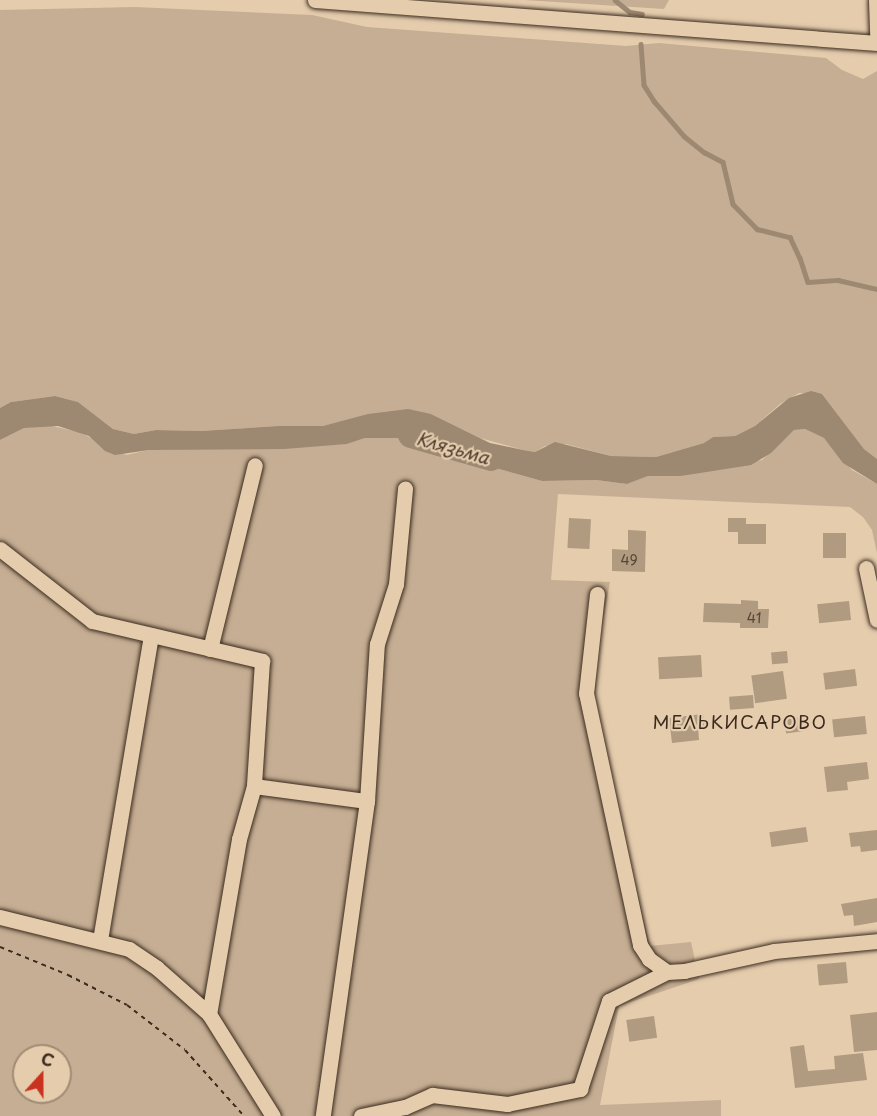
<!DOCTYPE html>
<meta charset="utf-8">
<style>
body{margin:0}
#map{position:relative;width:877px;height:1116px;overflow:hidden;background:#e4ccad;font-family:"Playpen Sans",sans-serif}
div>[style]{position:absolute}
.green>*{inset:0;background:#c5ae93}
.water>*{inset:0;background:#9d8871}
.stream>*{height:4.5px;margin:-2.25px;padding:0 2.25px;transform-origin:2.25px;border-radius:2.25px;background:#9d8871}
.river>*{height:26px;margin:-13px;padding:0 13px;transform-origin:13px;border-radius:13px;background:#9d8871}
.building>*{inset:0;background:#b09a80;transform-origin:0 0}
.path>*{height:2px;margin-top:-1px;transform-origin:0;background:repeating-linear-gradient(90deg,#3b2a1e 0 4.5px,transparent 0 9px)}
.roads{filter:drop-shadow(0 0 2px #3b2a1e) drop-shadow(0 0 2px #3b2a1e)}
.minor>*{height:15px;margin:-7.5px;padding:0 7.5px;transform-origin:7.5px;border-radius:7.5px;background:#e4ccad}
span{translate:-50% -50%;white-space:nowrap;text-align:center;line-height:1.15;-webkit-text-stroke:4.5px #e4ccad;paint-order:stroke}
.number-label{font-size:14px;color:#584636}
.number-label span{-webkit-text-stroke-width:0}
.water-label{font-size:18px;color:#4f3d2f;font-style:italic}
.neighbourhood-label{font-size:18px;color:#3b2a1e;letter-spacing:1.5px}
.north{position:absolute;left:12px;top:1044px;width:60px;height:60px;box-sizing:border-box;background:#e4ccad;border:2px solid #a08b74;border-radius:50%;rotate:21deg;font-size:16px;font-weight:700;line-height:24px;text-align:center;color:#3b2a1e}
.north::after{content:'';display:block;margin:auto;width:21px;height:27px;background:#c8321e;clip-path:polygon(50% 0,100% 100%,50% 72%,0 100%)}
</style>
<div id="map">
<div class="green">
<i style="clip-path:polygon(524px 0,669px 0,664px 9px)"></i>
<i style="clip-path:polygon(135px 7px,312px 15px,367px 27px,626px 46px,659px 43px,826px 58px,842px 70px,863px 79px,877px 71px,877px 459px,864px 449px,822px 394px,799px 393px,780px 404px,755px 426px,735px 436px,713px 437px,704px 443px,656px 457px,611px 456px,566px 444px,545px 446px,535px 452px,523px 450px,480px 438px,431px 414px,386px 412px,323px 426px,278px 426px,201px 431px,156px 430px,134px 434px,113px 429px,78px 402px,55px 396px,11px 402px,0 408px,0 10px)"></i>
<i style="clip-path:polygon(evenodd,47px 425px,79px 432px,126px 455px,149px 450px,347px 444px,365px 438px,409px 438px,450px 445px,488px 466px,542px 481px,596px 480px,627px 484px,648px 476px,681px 476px,762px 460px,794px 430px,805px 429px,824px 438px,852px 470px,877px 484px,877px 553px,872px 530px,863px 517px,850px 507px,558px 494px,551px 580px,610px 582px,598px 649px,594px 714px,650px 946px,691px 942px,699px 979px,619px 1006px,600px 1105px,721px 1100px,721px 1116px,0 1116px,0 440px,24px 428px,47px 425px,24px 1056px,60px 1056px,60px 1092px,24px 1092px,24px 1056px)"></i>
</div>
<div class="water">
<i style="clip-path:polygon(811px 391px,822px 394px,864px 449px,877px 459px,877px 484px,843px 463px,824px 438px,805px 429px,794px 430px,771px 453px,751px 465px,681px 476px,648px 476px,627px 484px,596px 480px,542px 481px,488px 466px,450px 445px,409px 438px,365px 438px,347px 444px,284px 449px,149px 450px,115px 455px,105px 451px,89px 436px,58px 426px,24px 428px,0 440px,0 408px,11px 402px,55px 396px,78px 402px,113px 429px,134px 434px,156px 430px,201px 431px,278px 426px,323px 426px,368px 414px,408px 409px,431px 414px,490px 443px,523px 450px,535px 452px,555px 442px,611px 456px,656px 457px,704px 443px,713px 437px,735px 436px,755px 426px,789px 398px)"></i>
</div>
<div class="stream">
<i style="left:615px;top:0;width:19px;rotate:39deg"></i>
<i style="left:630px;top:12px;width:12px;rotate:9deg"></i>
<i style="left:641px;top:44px;width:41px;rotate:85.8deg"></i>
<i style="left:644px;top:85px;width:19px;rotate:58deg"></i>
<i style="left:654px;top:101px;width:46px;rotate:49.4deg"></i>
<i style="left:684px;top:136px;width:26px;rotate:39deg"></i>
<i style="left:704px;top:152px;width:21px;rotate:28deg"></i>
<i style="left:723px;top:162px;width:43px;rotate:76.6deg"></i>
<i style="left:733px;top:204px;width:35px;rotate:46deg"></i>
<i style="left:757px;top:229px;width:34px;rotate:14deg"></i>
<i style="left:790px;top:237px;width:23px;rotate:65deg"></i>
<i style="left:800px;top:258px;width:25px;rotate:72deg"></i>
<i style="left:808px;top:282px;width:30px;rotate:-4deg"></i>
<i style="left:838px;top:280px;width:40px;rotate:13deg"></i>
</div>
<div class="river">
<i style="left:411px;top:435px;width:83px;rotate:16deg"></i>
</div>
<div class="building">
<i style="left:569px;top:518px;width:22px;height:30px;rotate:3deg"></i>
<i style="clip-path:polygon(728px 518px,746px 518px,746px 524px,766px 524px,766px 544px,738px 544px,738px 532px,728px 532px)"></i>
<i style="clip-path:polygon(628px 530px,646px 531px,645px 572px,612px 571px,612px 549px,628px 550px)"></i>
<i style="left:823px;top:533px;width:23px;height:25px"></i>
<i style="clip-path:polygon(741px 600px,758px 601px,758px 609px,769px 609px,768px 628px,740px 628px,740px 623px,703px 622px,704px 603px,741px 604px)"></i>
<i style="left:849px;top:601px;width:19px;height:32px;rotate:84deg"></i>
<i style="left:787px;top:651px;width:12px;height:16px;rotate:85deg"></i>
<i style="left:701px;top:655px;width:22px;height:43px;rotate:87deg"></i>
<i style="left:855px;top:669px;width:17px;height:32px;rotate:83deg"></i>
<i style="left:783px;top:671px;width:28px;height:32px;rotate:82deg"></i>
<i style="left:753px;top:695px;width:13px;height:24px;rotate:86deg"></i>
<i style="clip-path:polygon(703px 714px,705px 727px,698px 727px,699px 740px,672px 743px,669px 718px)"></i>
<i style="left:865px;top:716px;width:18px;height:33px;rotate:84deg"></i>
<i style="left:803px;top:717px;width:14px;height:19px;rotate:82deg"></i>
<i style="clip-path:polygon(867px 762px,869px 779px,847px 782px,848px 790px,827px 792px,824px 767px)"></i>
<i style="left:806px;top:827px;width:15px;height:37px;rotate:82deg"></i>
<i style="clip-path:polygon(877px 830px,877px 850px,861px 852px,860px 846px,851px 847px,849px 833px)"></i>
<i style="clip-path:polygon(877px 898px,877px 922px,854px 926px,853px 915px,844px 916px,841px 904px)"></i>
<i style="left:846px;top:962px;width:21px;height:29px;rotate:85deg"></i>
<i style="clip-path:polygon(877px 1012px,877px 1050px,854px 1052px,850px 1015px)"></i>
<i style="left:654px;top:1016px;width:22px;height:28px;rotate:82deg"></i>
<i style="clip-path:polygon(804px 1045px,808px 1071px,835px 1069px,834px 1056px,863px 1053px,867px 1080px,795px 1088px,790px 1047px)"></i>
</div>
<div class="path">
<i style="left:0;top:947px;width:74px;rotate:22.4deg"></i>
<i style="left:68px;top:975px;width:66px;rotate:27deg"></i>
<i style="left:127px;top:1005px;width:73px;rotate:37.8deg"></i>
<i style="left:185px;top:1050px;width:89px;rotate:48.2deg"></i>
</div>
<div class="roads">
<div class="minor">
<i style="left:315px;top:0;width:564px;rotate:4.38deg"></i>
<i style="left:876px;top:0;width:38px;rotate:88deg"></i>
<i style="left:0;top:549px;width:117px;rotate:38deg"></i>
<i style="left:92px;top:621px;width:175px;rotate:13.2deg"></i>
<i style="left:262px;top:661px;width:125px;rotate:93.7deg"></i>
<i style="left:254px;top:786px;width:55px;rotate:105.8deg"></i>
<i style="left:239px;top:839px;width:178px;rotate:99.7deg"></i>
<i style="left:209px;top:1014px;width:120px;rotate:57.9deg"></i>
<i style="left:866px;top:568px;width:53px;rotate:78.1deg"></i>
<i style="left:597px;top:594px;width:100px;rotate:96.3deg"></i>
<i style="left:586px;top:693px;width:258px;rotate:77.9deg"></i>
<i style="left:640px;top:945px;width:17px;rotate:57deg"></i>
<i style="left:649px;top:959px;width:22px;rotate:36deg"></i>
<i style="left:667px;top:972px;width:17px;rotate:-3deg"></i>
<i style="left:684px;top:971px;width:92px;rotate:-12.5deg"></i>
<i style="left:774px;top:951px;width:103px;rotate:-5.5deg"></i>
<i style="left:210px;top:649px;width:189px;rotate:-76.3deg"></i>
<i style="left:254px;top:786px;width:114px;rotate:7.6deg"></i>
<i style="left:367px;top:801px;width:318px;rotate:98deg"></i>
<i style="left:367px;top:801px;width:157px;rotate:-86.4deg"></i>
<i style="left:377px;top:644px;width:63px;rotate:-72.4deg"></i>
<i style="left:396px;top:584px;width:96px;rotate:-84.6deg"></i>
<i style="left:0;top:917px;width:133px;rotate:13.9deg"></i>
<i style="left:129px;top:949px;width:34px;rotate:34deg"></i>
<i style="left:157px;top:968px;width:69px;rotate:41.5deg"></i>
<i style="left:100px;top:940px;width:309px;rotate:-80.5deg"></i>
<i style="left:361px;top:1116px;width:45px;rotate:-11.6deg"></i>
<i style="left:405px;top:1107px;width:30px;rotate:-24deg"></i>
<i style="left:432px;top:1095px;width:76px;rotate:6.8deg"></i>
<i style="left:507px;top:1104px;width:75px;rotate:-11.6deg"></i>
<i style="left:580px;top:1089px;width:93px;rotate:-71.8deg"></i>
<i style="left:609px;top:1001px;width:65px;rotate:-26.6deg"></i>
</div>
</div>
<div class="number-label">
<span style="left:629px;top:560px">49</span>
<span style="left:754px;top:618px">41</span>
</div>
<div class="water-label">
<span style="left:453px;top:448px;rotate:16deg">Клязьма</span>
</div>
<div class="neighbourhood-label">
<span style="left:740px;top:722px">МЕЛЬКИСАРОВО</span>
</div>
<div class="north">С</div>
</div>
